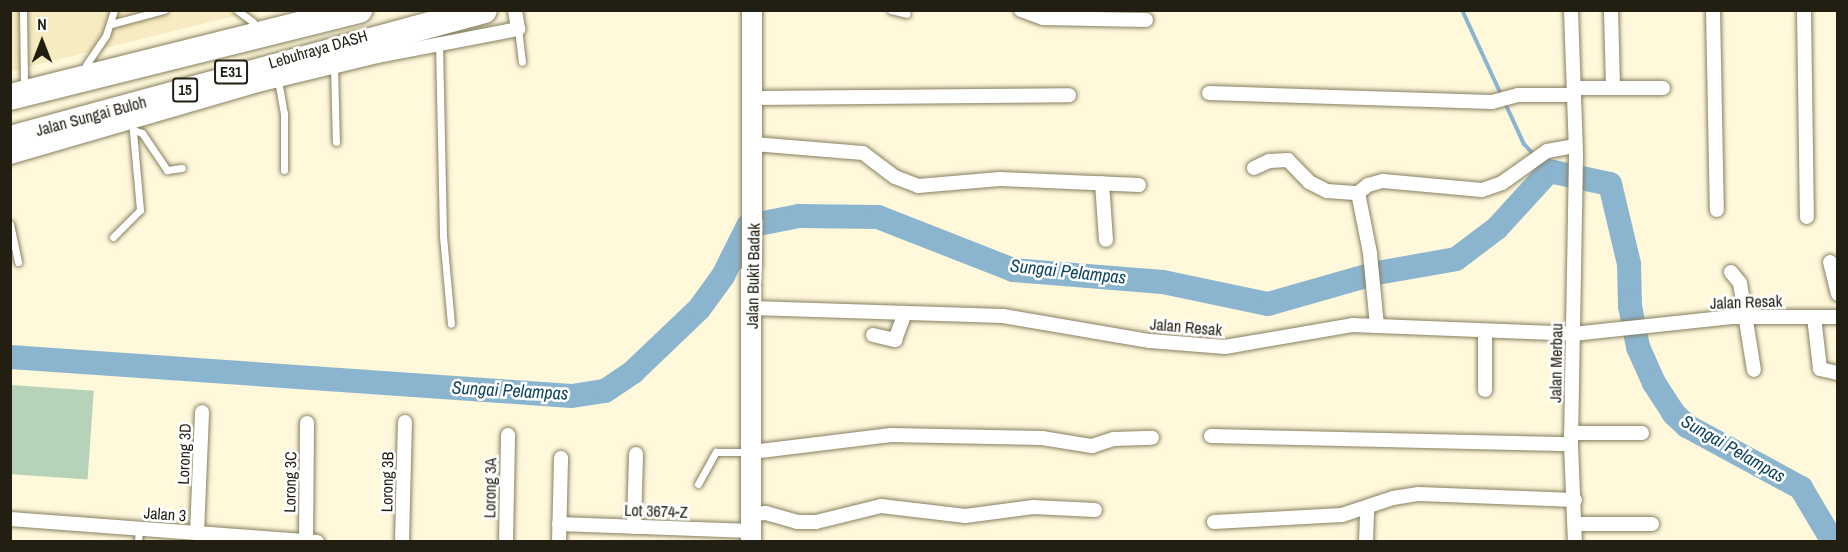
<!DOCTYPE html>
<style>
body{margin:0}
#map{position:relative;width:1848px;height:552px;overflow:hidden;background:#fff8db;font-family:"Archivo Narrow",sans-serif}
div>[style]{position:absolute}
.built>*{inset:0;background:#f7ecc1}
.green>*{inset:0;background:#b6d3b9;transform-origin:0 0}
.stream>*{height:4px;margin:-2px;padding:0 2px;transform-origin:2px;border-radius:2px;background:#8bb5cf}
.river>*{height:24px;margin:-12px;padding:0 12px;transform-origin:12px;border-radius:12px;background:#8bb5cf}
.roads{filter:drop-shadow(0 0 2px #877f5f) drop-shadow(0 0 2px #877f5f)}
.lane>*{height:7px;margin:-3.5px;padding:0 3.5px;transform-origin:3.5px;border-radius:3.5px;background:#fff}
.street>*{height:14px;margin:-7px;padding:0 7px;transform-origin:7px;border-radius:7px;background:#fff}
.secondary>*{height:20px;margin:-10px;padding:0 10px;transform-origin:10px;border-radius:10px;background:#fff}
.highway>*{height:26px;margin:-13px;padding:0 13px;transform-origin:13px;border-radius:13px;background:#fff}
span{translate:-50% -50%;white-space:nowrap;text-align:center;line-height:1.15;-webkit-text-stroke:5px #fff;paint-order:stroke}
.shield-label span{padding:2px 4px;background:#fff;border:2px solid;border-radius:4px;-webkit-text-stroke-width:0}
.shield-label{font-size:15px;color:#221f12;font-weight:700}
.street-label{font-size:16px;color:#221f12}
.water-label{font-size:18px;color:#104660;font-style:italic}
.frame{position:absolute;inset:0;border:12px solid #221f12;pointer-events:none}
.north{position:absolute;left:12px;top:12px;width:60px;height:60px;-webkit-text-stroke:4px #fff;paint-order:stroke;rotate:0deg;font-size:16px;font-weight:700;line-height:24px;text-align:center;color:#221f12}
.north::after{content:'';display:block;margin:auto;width:21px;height:27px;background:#221f12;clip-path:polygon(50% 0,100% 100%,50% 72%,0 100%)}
</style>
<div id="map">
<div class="built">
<i style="clip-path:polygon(10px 11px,255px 11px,11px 71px)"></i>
</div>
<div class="green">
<i style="left:11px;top:385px;width:83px;height:89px;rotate:4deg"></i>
</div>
<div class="stream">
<i style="left:1462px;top:10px;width:148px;rotate:65.2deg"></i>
<i style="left:1524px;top:144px;width:37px;rotate:47deg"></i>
</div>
<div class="river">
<i style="left:10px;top:357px;width:563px;rotate:3.97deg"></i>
<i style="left:572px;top:396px;width:33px;rotate:-9deg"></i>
<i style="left:605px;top:391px;width:34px;rotate:-34deg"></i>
<i style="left:633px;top:372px;width:91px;rotate:-43.7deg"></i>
<i style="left:699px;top:309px;width:41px;rotate:-54deg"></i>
<i style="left:723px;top:276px;width:56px;rotate:-63.4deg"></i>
<i style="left:748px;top:226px;width:52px;rotate:-11.1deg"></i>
<i style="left:799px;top:216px;width:79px;rotate:0.7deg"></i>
<i style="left:878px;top:217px;width:145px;rotate:21.4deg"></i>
<i style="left:1013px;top:270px;width:150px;rotate:4.6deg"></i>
<i style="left:1163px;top:282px;width:107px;rotate:11.8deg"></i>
<i style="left:1268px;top:304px;width:113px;rotate:-15.9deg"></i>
<i style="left:1377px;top:273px;width:80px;rotate:-10deg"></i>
<i style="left:1456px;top:259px;width:51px;rotate:-37.1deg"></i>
<i style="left:1497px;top:228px;width:77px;rotate:-47.6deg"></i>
<i style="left:1549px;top:171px;width:62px;rotate:12deg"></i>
<i style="left:1610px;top:184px;width:82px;rotate:76.6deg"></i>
<i style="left:1629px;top:264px;width:42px;rotate:88.6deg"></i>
<i style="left:1630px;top:306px;width:42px;rotate:79deg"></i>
<i style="left:1638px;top:347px;width:39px;rotate:66deg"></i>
<i style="left:1654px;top:383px;width:37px;rotate:57deg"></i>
<i style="left:1674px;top:414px;width:18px;rotate:43deg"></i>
<i style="left:1687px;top:426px;width:130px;rotate:28.5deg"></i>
<i style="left:1801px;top:488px;width:63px;rotate:59.3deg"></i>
</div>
<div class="roads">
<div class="lane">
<i style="left:23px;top:10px;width:73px;rotate:89.2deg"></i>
<i style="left:237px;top:10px;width:20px;rotate:37deg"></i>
<i style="left:891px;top:10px;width:16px;rotate:14deg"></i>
<i style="left:111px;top:24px;width:55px;rotate:-14.8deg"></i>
<i style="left:518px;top:29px;width:33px;rotate:83deg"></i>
<i style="left:439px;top:44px;width:192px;rotate:88.8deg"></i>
<i style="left:443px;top:236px;width:88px;rotate:84.8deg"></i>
<i style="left:86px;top:65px;width:36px;rotate:-56deg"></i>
<i style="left:106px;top:35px;width:26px;rotate:-72deg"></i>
<i style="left:334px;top:67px;width:75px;rotate:88.5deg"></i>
<i style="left:278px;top:80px;width:34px;rotate:80deg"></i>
<i style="left:284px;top:113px;width:57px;rotate:90deg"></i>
<i style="left:133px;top:130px;width:9px;rotate:18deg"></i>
<i style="left:142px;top:133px;width:45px;rotate:56deg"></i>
<i style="left:167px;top:170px;width:15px;rotate:-8deg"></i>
<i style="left:10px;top:224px;width:39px;rotate:78deg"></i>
<i style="left:113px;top:237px;width:38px;rotate:-45deg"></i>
<i style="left:140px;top:210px;width:90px;rotate:-95.1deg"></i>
<i style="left:698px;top:484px;width:37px;rotate:-61deg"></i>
<i style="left:716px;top:452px;width:32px"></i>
<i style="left:138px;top:542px;width:13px;rotate:-86deg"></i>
</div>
<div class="street">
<i style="left:1021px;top:10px;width:23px;rotate:20deg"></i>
<i style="left:1043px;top:18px;width:103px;rotate:1.1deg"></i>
<i style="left:1571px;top:10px;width:146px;rotate:88deg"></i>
<i style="left:1576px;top:156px;width:288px;rotate:91deg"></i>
<i style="left:1571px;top:444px;width:98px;rotate:87.7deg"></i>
<i style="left:1611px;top:10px;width:78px;rotate:88.5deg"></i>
<i style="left:1713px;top:10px;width:200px;rotate:88.9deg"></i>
<i style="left:1804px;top:10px;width:207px;rotate:89.2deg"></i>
<i style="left:1574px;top:88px;width:89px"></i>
<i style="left:1209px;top:93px;width:283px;rotate:1.8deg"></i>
<i style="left:1492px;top:102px;width:27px;rotate:-15deg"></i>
<i style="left:1518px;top:95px;width:56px"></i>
<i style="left:753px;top:98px;width:316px;rotate:-0.5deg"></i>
<i style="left:754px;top:144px;width:109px;rotate:4.7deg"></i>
<i style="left:863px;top:153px;width:40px;rotate:37deg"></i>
<i style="left:895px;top:177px;width:25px;rotate:21deg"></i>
<i style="left:918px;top:186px;width:82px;rotate:-4.9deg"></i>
<i style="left:1000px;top:179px;width:139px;rotate:2.5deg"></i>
<i style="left:10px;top:157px;width:262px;rotate:-16.2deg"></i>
<i style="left:262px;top:84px;width:119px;rotate:-13.6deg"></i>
<i style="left:378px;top:56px;width:143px;rotate:-10.9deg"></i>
<i style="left:518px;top:29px;width:19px;rotate:-99deg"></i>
<i style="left:1254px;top:168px;width:17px;rotate:-25deg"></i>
<i style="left:1269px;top:161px;width:19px;rotate:-3deg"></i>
<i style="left:1288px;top:160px;width:30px;rotate:46deg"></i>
<i style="left:1309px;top:182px;width:20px;rotate:27deg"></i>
<i style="left:1327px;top:191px;width:31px;rotate:4deg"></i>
<i style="left:1102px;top:183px;width:57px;rotate:86deg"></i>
<i style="left:1830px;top:262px;width:33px;rotate:76deg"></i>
<i style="left:1731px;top:272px;width:14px;rotate:51deg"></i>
<i style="left:1740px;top:283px;width:88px;rotate:80.9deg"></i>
<i style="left:752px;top:308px;width:251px;rotate:1.8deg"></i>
<i style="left:1003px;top:316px;width:149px;rotate:9.7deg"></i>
<i style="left:1150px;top:341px;width:75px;rotate:4.6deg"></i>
<i style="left:1225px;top:347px;width:129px;rotate:-9.8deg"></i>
<i style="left:1352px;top:325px;width:221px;rotate:2.3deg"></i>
<i style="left:1573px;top:334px;width:160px;rotate:-6.1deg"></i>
<i style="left:1732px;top:317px;width:106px"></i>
<i style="left:1814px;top:317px;width:52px;rotate:83.4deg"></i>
<i style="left:1820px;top:369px;width:18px;rotate:13deg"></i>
<i style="left:1377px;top:326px;width:73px;rotate:-95.5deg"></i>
<i style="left:1370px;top:253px;width:61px;rotate:-101.3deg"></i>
<i style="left:1358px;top:193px;width:13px;rotate:-39deg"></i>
<i style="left:1368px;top:185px;width:16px;rotate:-15deg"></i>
<i style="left:1383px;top:181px;width:99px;rotate:5.2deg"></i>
<i style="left:1482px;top:190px;width:21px;rotate:-19deg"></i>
<i style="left:1502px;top:183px;width:55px;rotate:-35.4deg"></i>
<i style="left:1547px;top:151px;width:29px;rotate:-10deg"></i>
<i style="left:873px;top:335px;width:23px;rotate:13deg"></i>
<i style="left:895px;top:340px;width:29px;rotate:-70deg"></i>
<i style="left:1485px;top:390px;width:59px;rotate:-90deg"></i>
<i style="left:1571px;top:433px;width:71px"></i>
<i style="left:1211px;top:436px;width:360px;rotate:1.3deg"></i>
<i style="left:752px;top:452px;width:140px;rotate:-7deg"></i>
<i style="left:891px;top:435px;width:151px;rotate:1.1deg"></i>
<i style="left:1042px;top:438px;width:51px;rotate:9.1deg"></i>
<i style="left:1092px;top:446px;width:23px;rotate:-18deg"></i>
<i style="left:1114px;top:439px;width:38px;rotate:-2deg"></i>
<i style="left:751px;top:514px;width:15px;rotate:-4deg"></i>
<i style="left:766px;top:513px;width:32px;rotate:16deg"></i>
<i style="left:797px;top:522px;width:19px"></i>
<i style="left:816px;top:522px;width:67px;rotate:-13.8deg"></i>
<i style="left:881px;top:506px;width:85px;rotate:6.8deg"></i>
<i style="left:965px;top:516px;width:69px;rotate:-7.5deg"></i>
<i style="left:1033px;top:507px;width:62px;rotate:2.8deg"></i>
<i style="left:10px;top:519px;width:308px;rotate:4.3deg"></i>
<i style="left:1214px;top:522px;width:128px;rotate:-3.1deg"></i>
<i style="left:1342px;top:515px;width:54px;rotate:-18.4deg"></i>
<i style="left:1393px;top:498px;width:26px;rotate:-9deg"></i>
<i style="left:1419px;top:494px;width:156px;rotate:2.2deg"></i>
<i style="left:559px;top:524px;width:192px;rotate:2.1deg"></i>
<i style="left:1576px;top:524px;width:76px"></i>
<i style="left:634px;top:527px;width:73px;rotate:-88.4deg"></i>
<i style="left:197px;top:533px;width:121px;rotate:-87.6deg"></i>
<i style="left:306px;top:541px;width:118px;rotate:-89.5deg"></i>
<i style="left:402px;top:542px;width:120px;rotate:-88.6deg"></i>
<i style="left:506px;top:542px;width:107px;rotate:-88.9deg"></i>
<i style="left:559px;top:542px;width:84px;rotate:-88.6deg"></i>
<i style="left:1366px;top:542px;width:35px;rotate:-88deg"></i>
</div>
<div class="secondary">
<i style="left:751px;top:542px;width:532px;rotate:-89.89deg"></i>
</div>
<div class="highway">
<i style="left:10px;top:97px;width:360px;rotate:-14deg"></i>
<i style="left:10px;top:139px;width:491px;rotate:-15.2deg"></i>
</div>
</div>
<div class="shield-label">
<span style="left:231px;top:72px">E31</span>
<span style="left:185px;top:90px">15</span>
</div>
<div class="street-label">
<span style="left:318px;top:49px;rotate:-16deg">Lebuhraya DASH</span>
<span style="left:91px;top:116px;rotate:-15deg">Jalan Sungai Buloh</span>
<span style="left:753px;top:276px;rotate:-89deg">Jalan Bukit Badak</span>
<span style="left:1746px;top:302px;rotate:-2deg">Jalan Resak</span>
<span style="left:1186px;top:327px;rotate:5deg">Jalan Resak</span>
<span style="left:1556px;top:363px;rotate:-89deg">Jalan Merbau</span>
<span style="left:184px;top:454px;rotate:-88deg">Lorong 3D</span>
<span style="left:290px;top:482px;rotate:-89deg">Lorong 3C</span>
<span style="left:387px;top:482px;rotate:-89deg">Lorong 3B</span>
<span style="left:490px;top:488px;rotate:-89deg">Lorong 3A</span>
<span style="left:656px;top:511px;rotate:2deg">Lot 3674-Z</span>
<span style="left:165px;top:514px;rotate:4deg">Jalan 3</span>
</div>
<div class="water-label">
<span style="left:1068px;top:272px;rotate:6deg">Sungai Pelampas</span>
<span style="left:510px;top:391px;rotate:3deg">Sungai Pelampas</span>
<span style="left:1733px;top:449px;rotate:30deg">Sungai Pelampas</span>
</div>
<div class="frame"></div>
<div class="north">N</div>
</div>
